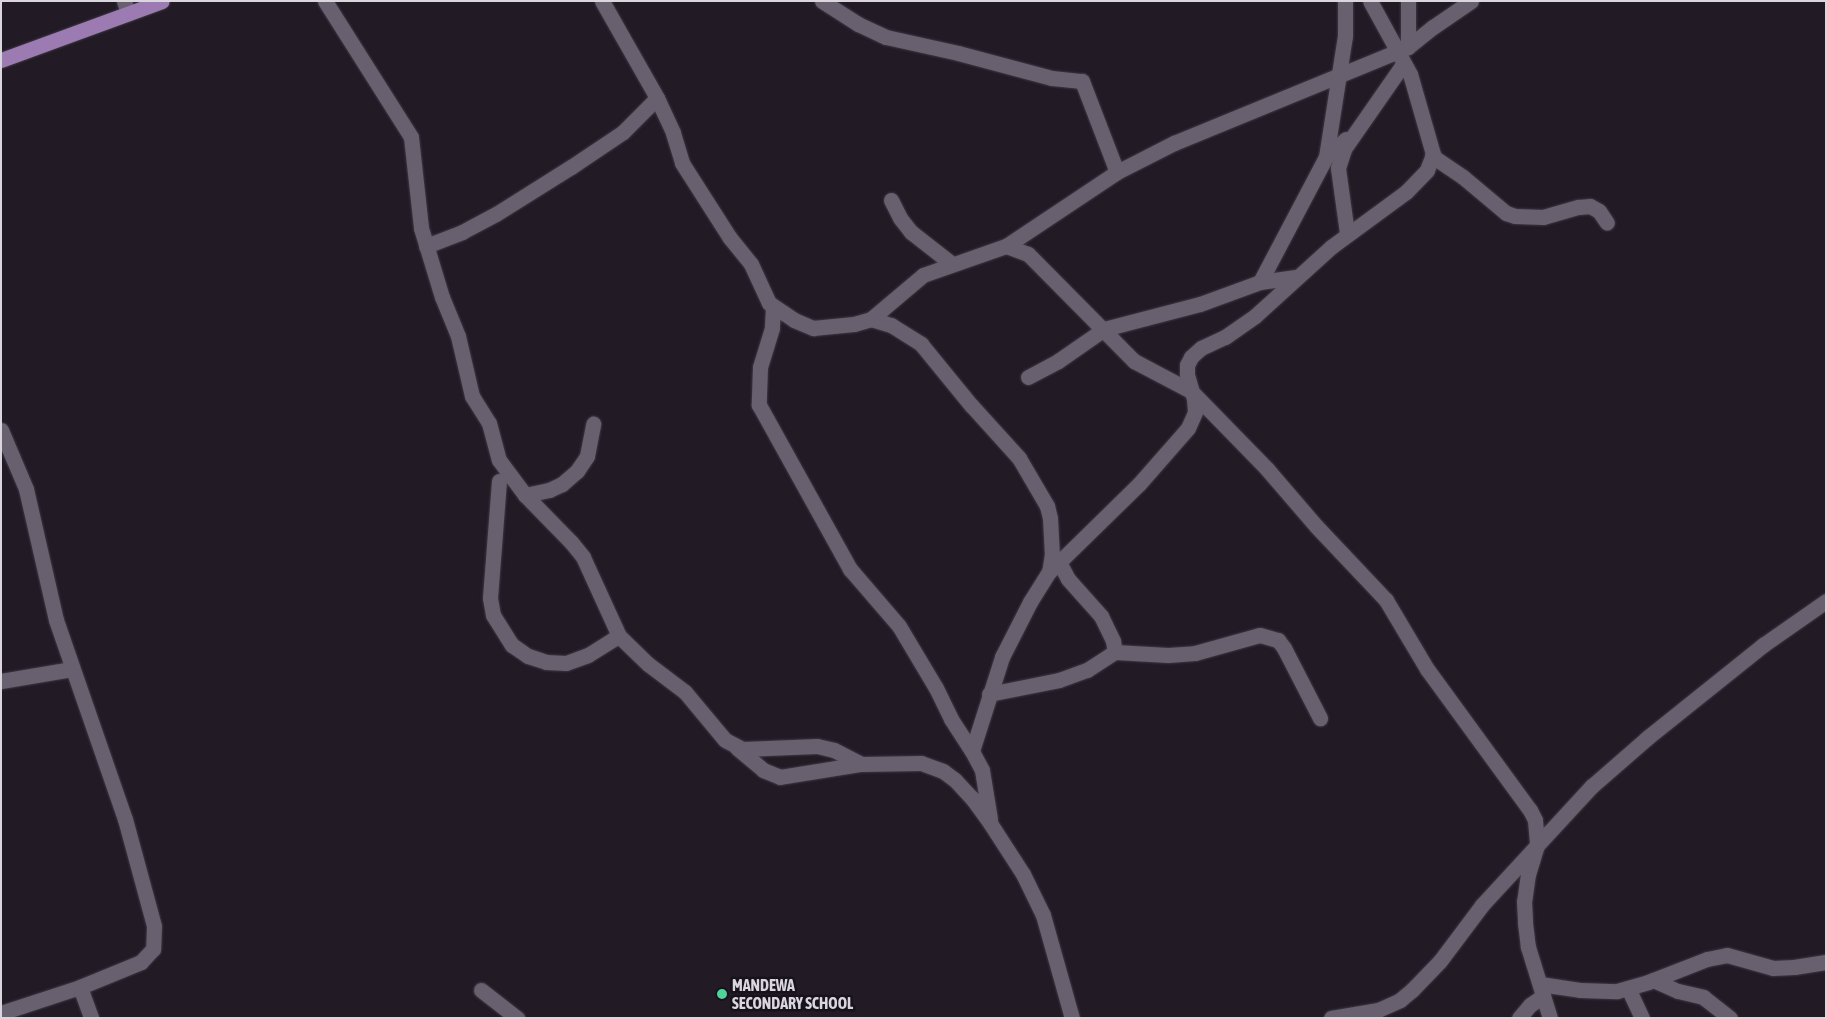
<!DOCTYPE html>
<style>
body{margin:0}
#map{position:relative;width:1827px;height:1019px;overflow:hidden;background:#221b26;font-family:"Asap Condensed",sans-serif}
div>[style]{position:absolute}
.roads{filter:drop-shadow(0 0 1px #3d3841) drop-shadow(0 0 1px #3d3841)}
.minor>*{height:15px;margin:-7.5px;padding:0 7.5px;transform-origin:7.5px;border-radius:7.5px;background:#68606e}
.major>*{height:15px;margin:-7.5px;padding:0 7.5px;transform-origin:7.5px;border-radius:7.5px;background:#9b7bb1}
.dots>*{width:14px;height:14px;translate:-50% -50%;box-sizing:border-box;border:2px solid #18121d;border-radius:50%}
span{translate:-50% -50%;white-space:nowrap;text-align:center;line-height:1.15;-webkit-text-stroke:5px #18121d;paint-order:stroke}
.poi-label{font-size:16px;color:#dad6de;font-weight:700}
.left{translate:0 -50%;text-align:left}
.frame{position:absolute;inset:0;border:2px solid #dad6de;pointer-events:none}
</style>
<div id="map">
<div class="roads">
<div class="minor">
<i style="left:124px;top:1px;width:13px;rotate:72deg"></i>
<i style="left:325px;top:1px;width:161px;rotate:57.7deg"></i>
<i style="left:411px;top:137px;width:92px;rotate:83.7deg"></i>
<i style="left:421px;top:228px;width:72px;rotate:73.1deg"></i>
<i style="left:442px;top:297px;width:42px;rotate:67.7deg"></i>
<i style="left:458px;top:336px;width:62px;rotate:76.9deg"></i>
<i style="left:472px;top:396px;width:32px;rotate:58deg"></i>
<i style="left:489px;top:423px;width:38px;rotate:75deg"></i>
<i style="left:499px;top:460px;width:44px;rotate:53.4deg"></i>
<i style="left:525px;top:495px;width:66px;rotate:45.6deg"></i>
<i style="left:571px;top:542px;width:19px;rotate:51deg"></i>
<i style="left:583px;top:557px;width:87px;rotate:65.5deg"></i>
<i style="left:619px;top:636px;width:40px;rotate:44deg"></i>
<i style="left:648px;top:664px;width:46px;rotate:37.1deg"></i>
<i style="left:685px;top:692px;width:62px;rotate:50.2deg"></i>
<i style="left:725px;top:740px;width:20px;rotate:27deg"></i>
<i style="left:743px;top:749px;width:74px;rotate:-2.3deg"></i>
<i style="left:817px;top:746px;width:17px;rotate:13deg"></i>
<i style="left:834px;top:750px;width:31px;rotate:27deg"></i>
<i style="left:862px;top:764px;width:59px;rotate:-1deg"></i>
<i style="left:921px;top:763px;width:23px;rotate:20deg"></i>
<i style="left:943px;top:771px;width:15px;rotate:37deg"></i>
<i style="left:955px;top:780px;width:25px;rotate:47deg"></i>
<i style="left:972px;top:798px;width:31px;rotate:54deg"></i>
<i style="left:990px;top:823px;width:61px;rotate:57.1deg"></i>
<i style="left:1023px;top:874px;width:46px;rotate:64deg"></i>
<i style="left:1043px;top:915px;width:107px;rotate:74.3deg"></i>
<i style="left:602px;top:1px;width:112px;rotate:60.4deg"></i>
<i style="left:657px;top:98px;width:38px;rotate:65deg"></i>
<i style="left:673px;top:133px;width:31px;rotate:73deg"></i>
<i style="left:682px;top:163px;width:89px;rotate:57.4deg"></i>
<i style="left:730px;top:238px;width:33px;rotate:51deg"></i>
<i style="left:751px;top:264px;width:43px;rotate:65.2deg"></i>
<i style="left:769px;top:303px;width:30px;rotate:34deg"></i>
<i style="left:794px;top:320px;width:21px;rotate:23deg"></i>
<i style="left:813px;top:328px;width:41px;rotate:-5.6deg"></i>
<i style="left:854px;top:324px;width:18px;rotate:-16deg"></i>
<i style="left:871px;top:319px;width:68px;rotate:-40.2deg"></i>
<i style="left:923px;top:275px;width:88px;rotate:-19.3deg"></i>
<i style="left:1006px;top:246px;width:133px;rotate:-33.7deg"></i>
<i style="left:1117px;top:172px;width:64px;rotate:-27deg"></i>
<i style="left:1174px;top:143px;width:253px;rotate:-22.3deg"></i>
<i style="left:1408px;top:47px;width:32px;rotate:-39deg"></i>
<i style="left:1433px;top:27px;width:46px;rotate:-34.4deg"></i>
<i style="left:822px;top:1px;width:43px;rotate:32.6deg"></i>
<i style="left:858px;top:24px;width:31px;rotate:25deg"></i>
<i style="left:886px;top:37px;width:74px;rotate:12.5deg"></i>
<i style="left:958px;top:53px;width:97px;rotate:14.9deg"></i>
<i style="left:1052px;top:78px;width:30px;rotate:6deg"></i>
<i style="left:1082px;top:81px;width:97px;rotate:69deg"></i>
<i style="left:1408px;top:1px;width:46px;rotate:90deg"></i>
<i style="left:1432px;top:156px;width:37px;rotate:34deg"></i>
<i style="left:1463px;top:177px;width:56px;rotate:39.9deg"></i>
<i style="left:1506px;top:213px;width:9px;rotate:18deg"></i>
<i style="left:1515px;top:216px;width:28px;rotate:2deg"></i>
<i style="left:1543px;top:217px;width:37px;rotate:-16deg"></i>
<i style="left:1579px;top:207px;width:11px;rotate:-5deg"></i>
<i style="left:1590px;top:206px;width:10px;rotate:29deg"></i>
<i style="left:1599px;top:211px;width:14px;rotate:56deg"></i>
<i style="left:1326px;top:157px;width:122px;rotate:-81.1deg"></i>
<i style="left:1345px;top:36px;width:35px;rotate:-90deg"></i>
<i style="left:891px;top:200px;width:20px;rotate:63deg"></i>
<i style="left:900px;top:218px;width:18px;rotate:52deg"></i>
<i style="left:911px;top:232px;width:52px;rotate:38deg"></i>
<i style="left:1347px;top:233px;width:66px;rotate:-97.9deg"></i>
<i style="left:1338px;top:168px;width:20px;rotate:-72deg"></i>
<i style="left:1344px;top:149px;width:103px;rotate:-55.2deg"></i>
<i style="left:426px;top:246px;width:39px;rotate:-21deg"></i>
<i style="left:462px;top:232px;width:38px;rotate:-28deg"></i>
<i style="left:496px;top:214px;width:89px;rotate:-32.1deg"></i>
<i style="left:571px;top:167px;width:63px;rotate:-33.9deg"></i>
<i style="left:623px;top:132px;width:48px;rotate:-45deg"></i>
<i style="left:1006px;top:246px;width:23px;rotate:20deg"></i>
<i style="left:1028px;top:254px;width:151px;rotate:45.3deg"></i>
<i style="left:1134px;top:361px;width:64px;rotate:27.8deg"></i>
<i style="left:1191px;top:391px;width:109px;rotate:45.7deg"></i>
<i style="left:1267px;top:469px;width:75px;rotate:49.3deg"></i>
<i style="left:1316px;top:526px;width:102px;rotate:46.6deg"></i>
<i style="left:1386px;top:600px;width:80px;rotate:59.3deg"></i>
<i style="left:1427px;top:669px;width:175px;rotate:53.9deg"></i>
<i style="left:1530px;top:810px;width:11px;rotate:63deg"></i>
<i style="left:1535px;top:820px;width:25px;rotate:85deg"></i>
<i style="left:1537px;top:845px;width:30px;rotate:107deg"></i>
<i style="left:1528px;top:874px;width:27px;rotate:98deg"></i>
<i style="left:1524px;top:901px;width:22px;rotate:87deg"></i>
<i style="left:1525px;top:923px;width:24px;rotate:83deg"></i>
<i style="left:1528px;top:947px;width:74px;rotate:72.8deg"></i>
<i style="left:1260px;top:282px;width:141px;rotate:-62.2deg"></i>
<i style="left:1326px;top:157px;width:27px;rotate:-42deg"></i>
<i style="left:773px;top:307px;width:21px;rotate:93deg"></i>
<i style="left:772px;top:328px;width:41px;rotate:107.1deg"></i>
<i style="left:760px;top:367px;width:38px;rotate:92deg"></i>
<i style="left:759px;top:405px;width:188px;rotate:61deg"></i>
<i style="left:850px;top:569px;width:75px;rotate:49.3deg"></i>
<i style="left:899px;top:626px;width:72px;rotate:59.2deg"></i>
<i style="left:936px;top:688px;width:34px;rotate:64deg"></i>
<i style="left:951px;top:719px;width:38px;rotate:57deg"></i>
<i style="left:871px;top:319px;width:21px;rotate:17deg"></i>
<i style="left:891px;top:325px;width:36px;rotate:32deg"></i>
<i style="left:921px;top:344px;width:79px;rotate:50.7deg"></i>
<i style="left:971px;top:405px;width:72px;rotate:47.8deg"></i>
<i style="left:1019px;top:458px;width:56px;rotate:59.7deg"></i>
<i style="left:1047px;top:506px;width:12px;rotate:76deg"></i>
<i style="left:1050px;top:518px;width:36px;rotate:87deg"></i>
<i style="left:1052px;top:554px;width:18px;rotate:99deg"></i>
<i style="left:1028px;top:377px;width:34px;rotate:-28deg"></i>
<i style="left:1058px;top:361px;width:56px;rotate:-34.8deg"></i>
<i style="left:1104px;top:329px;width:99px;rotate:-14.6deg"></i>
<i style="left:1200px;top:304px;width:64px;rotate:-20.1deg"></i>
<i style="left:1260px;top:282px;width:36px;rotate:-8deg"></i>
<i style="left:1px;top:430px;width:64px;rotate:67deg"></i>
<i style="left:26px;top:489px;width:134px;rotate:77.1deg"></i>
<i style="left:56px;top:620px;width:211px;rotate:70.9deg"></i>
<i style="left:125px;top:819px;width:111px;rotate:74.8deg"></i>
<i style="left:154px;top:926px;width:23px;rotate:92deg"></i>
<i style="left:153px;top:949px;width:18px;rotate:133deg"></i>
<i style="left:141px;top:962px;width:66px;rotate:157.7deg"></i>
<i style="left:80px;top:987px;width:83px;rotate:161.8deg"></i>
<i style="left:499px;top:481px;width:117px;rotate:94.4deg"></i>
<i style="left:490px;top:598px;width:17px;rotate:80deg"></i>
<i style="left:493px;top:615px;width:36px;rotate:58deg"></i>
<i style="left:512px;top:645px;width:19px;rotate:35deg"></i>
<i style="left:528px;top:656px;width:19px;rotate:18deg"></i>
<i style="left:546px;top:662px;width:20px;rotate:3deg"></i>
<i style="left:566px;top:663px;width:23px;rotate:-20deg"></i>
<i style="left:588px;top:655px;width:36px;rotate:-32deg"></i>
<i style="left:525px;top:495px;width:25px;rotate:-12deg"></i>
<i style="left:549px;top:490px;width:14px;rotate:-25deg"></i>
<i style="left:562px;top:484px;width:20px;rotate:-41deg"></i>
<i style="left:577px;top:471px;width:18px;rotate:-56deg"></i>
<i style="left:587px;top:456px;width:33px;rotate:-79deg"></i>
<i style="left:1059px;top:562px;width:19px;rotate:62deg"></i>
<i style="left:1068px;top:579px;width:50px;rotate:48.3deg"></i>
<i style="left:1101px;top:616px;width:28px;rotate:64deg"></i>
<i style="left:1113px;top:641px;width:11px;rotate:80deg"></i>
<i style="left:1px;top:681px;width:72px;rotate:-9.6deg"></i>
<i style="left:989px;top:694px;width:71px;rotate:-11.3deg"></i>
<i style="left:1059px;top:680px;width:30px;rotate:-20deg"></i>
<i style="left:1087px;top:670px;width:33px;rotate:-33deg"></i>
<i style="left:1115px;top:652px;width:53px;rotate:3.2deg"></i>
<i style="left:1168px;top:655px;width:27px;rotate:-4deg"></i>
<i style="left:1195px;top:653px;width:67px;rotate:-15.5deg"></i>
<i style="left:1260px;top:635px;width:19px;rotate:16deg"></i>
<i style="left:1278px;top:640px;width:10px;rotate:53deg"></i>
<i style="left:1284px;top:648px;width:79px;rotate:62.8deg"></i>
<i style="left:737px;top:748px;width:34px;rotate:40deg"></i>
<i style="left:763px;top:770px;width:18px;rotate:22deg"></i>
<i style="left:780px;top:777px;width:81px;rotate:-9.2deg"></i>
<i style="left:990px;top:819px;width:50px;rotate:-99.3deg"></i>
<i style="left:982px;top:770px;width:21px;rotate:-118deg"></i>
<i style="left:972px;top:751px;width:99px;rotate:-72.3deg"></i>
<i style="left:1002px;top:657px;width:62px;rotate:-63deg"></i>
<i style="left:1030px;top:602px;width:36px;rotate:-58deg"></i>
<i style="left:1049px;top:572px;width:126px;rotate:-44.4deg"></i>
<i style="left:1139px;top:484px;width:74px;rotate:-48.8deg"></i>
<i style="left:1188px;top:428px;width:17px;rotate:-66deg"></i>
<i style="left:1195px;top:412px;width:13px;rotate:-94deg"></i>
<i style="left:1194px;top:399px;width:25px;rotate:-106deg"></i>
<i style="left:1187px;top:375px;width:10px;rotate:-90deg"></i>
<i style="left:1187px;top:365px;width:9px;rotate:-63deg"></i>
<i style="left:1191px;top:357px;width:13px;rotate:-42deg"></i>
<i style="left:1201px;top:348px;width:26px;rotate:-25deg"></i>
<i style="left:1225px;top:337px;width:37px;rotate:-35deg"></i>
<i style="left:1255px;top:316px;width:103px;rotate:-42.2deg"></i>
<i style="left:1331px;top:247px;width:93px;rotate:-36.3deg"></i>
<i style="left:1406px;top:192px;width:30px;rotate:-46deg"></i>
<i style="left:1427px;top:170px;width:17px;rotate:-69deg"></i>
<i style="left:1433px;top:154px;width:83px;rotate:-106deg"></i>
<i style="left:1410px;top:74px;width:83px;rotate:-118.7deg"></i>
<i style="left:1653px;top:980px;width:27px;rotate:24deg"></i>
<i style="left:1678px;top:991px;width:26px;rotate:13deg"></i>
<i style="left:1703px;top:997px;width:34px;rotate:38deg"></i>
<i style="left:1540px;top:984px;width:40px;rotate:8.5deg"></i>
<i style="left:1580px;top:990px;width:37px;rotate:2deg"></i>
<i style="left:1617px;top:991px;width:32px;rotate:-16deg"></i>
<i style="left:1648px;top:982px;width:63px;rotate:-21.3deg"></i>
<i style="left:1707px;top:959px;width:20px;rotate:-11deg"></i>
<i style="left:1727px;top:955px;width:48px;rotate:15.8deg"></i>
<i style="left:1773px;top:968px;width:21px;rotate:-3deg"></i>
<i style="left:1794px;top:967px;width:32px;rotate:-9deg"></i>
<i style="left:80px;top:987px;width:33px;rotate:70deg"></i>
<i style="left:1628px;top:988px;width:33px;rotate:65deg"></i>
<i style="left:481px;top:990px;width:46px;rotate:37.9deg"></i>
<i style="left:1331px;top:1018px;width:48px;rotate:-9.7deg"></i>
<i style="left:1378px;top:1010px;width:24px;rotate:-24deg"></i>
<i style="left:1400px;top:1000px;width:16px;rotate:-40deg"></i>
<i style="left:1412px;top:990px;width:40px;rotate:-46deg"></i>
<i style="left:1440px;top:961px;width:70px;rotate:-53.1deg"></i>
<i style="left:1482px;top:905px;width:162px;rotate:-47.3deg"></i>
<i style="left:1592px;top:786px;width:73px;rotate:-41.1deg"></i>
<i style="left:1647px;top:738px;width:149px;rotate:-38.7deg"></i>
<i style="left:1763px;top:645px;width:77px;rotate:-34.9deg"></i>
<i style="left:1519px;top:1018px;width:17px;rotate:-50deg"></i>
<i style="left:1530px;top:1005px;width:16px;rotate:-35deg"></i>
</div>
<div class="major">
<i style="left:1px;top:60px;width:171px;rotate:-20.1deg"></i>
</div>
</div>
<div class="dots">
<i style="left:722px;top:994px;background:#50d398"></i>
</div>
<div class="poi-label">
<span class="left" style="left:732px;top:994px">MANDEWA<br>SECONDARY SCHOOL</span>
</div>
<div class="frame"></div>
</div>
